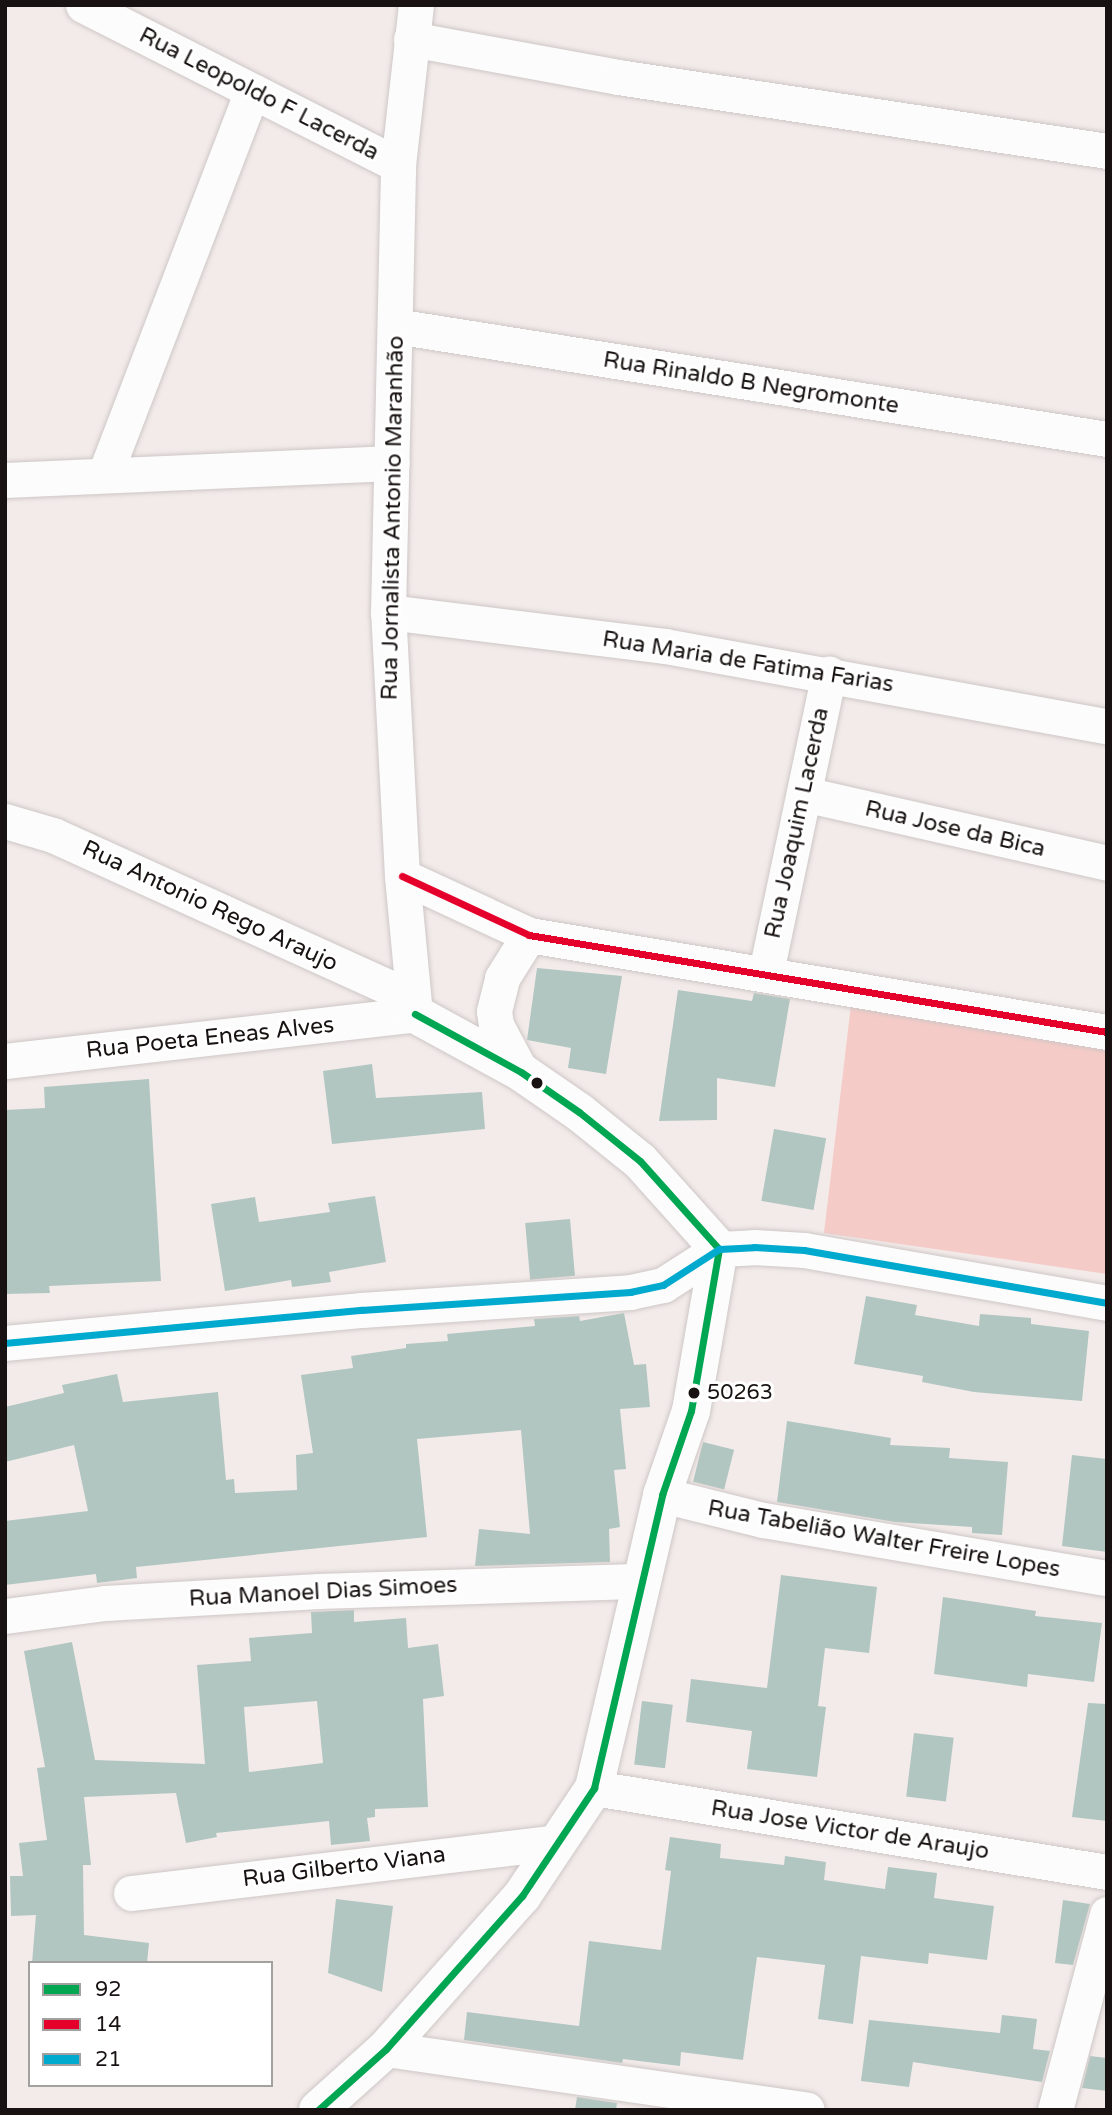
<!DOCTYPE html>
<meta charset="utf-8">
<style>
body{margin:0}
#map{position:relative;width:1112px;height:2115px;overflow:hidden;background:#f3ebea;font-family:"Varela Round",sans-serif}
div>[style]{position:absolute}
.green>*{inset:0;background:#f5cbc7}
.building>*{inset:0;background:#b1c6c1;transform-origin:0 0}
.roads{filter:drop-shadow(0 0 2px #cdc7c6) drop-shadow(0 0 2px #cdc7c6)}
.street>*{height:35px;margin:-17.5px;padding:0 17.5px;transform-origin:17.5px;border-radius:17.5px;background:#fdfcfc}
.secondary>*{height:38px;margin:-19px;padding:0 19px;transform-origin:19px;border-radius:19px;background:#fdfcfc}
.bus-1>*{height:7px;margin:-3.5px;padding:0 3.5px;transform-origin:3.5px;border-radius:3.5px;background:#00a651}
.bus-2>*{height:7px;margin:-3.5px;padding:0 3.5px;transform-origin:3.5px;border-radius:3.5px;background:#e4002b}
.bus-3>*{height:7px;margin:-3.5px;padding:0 3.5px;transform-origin:3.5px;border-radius:3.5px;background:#00a9ce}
.dots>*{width:19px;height:19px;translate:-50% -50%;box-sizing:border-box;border:4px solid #fff;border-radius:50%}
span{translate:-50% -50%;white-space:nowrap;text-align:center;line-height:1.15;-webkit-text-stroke:6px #fff;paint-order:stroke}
.bus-label{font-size:21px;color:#181312}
.left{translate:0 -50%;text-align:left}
.street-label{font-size:23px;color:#181312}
.frame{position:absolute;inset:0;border:7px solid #181312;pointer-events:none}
.legend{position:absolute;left:28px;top:1961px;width:245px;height:126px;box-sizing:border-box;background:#fff;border:2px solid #a3a1a0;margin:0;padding:9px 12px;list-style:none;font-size:21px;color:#181312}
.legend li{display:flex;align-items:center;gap:14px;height:35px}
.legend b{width:35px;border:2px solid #a3a1a0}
</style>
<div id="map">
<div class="green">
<i style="clip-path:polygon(851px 1005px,1107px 1048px,1107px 1274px,824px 1233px)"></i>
</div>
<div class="building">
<i style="clip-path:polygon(537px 968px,622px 976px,606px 1074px,568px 1068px,571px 1048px,527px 1040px)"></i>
<i style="clip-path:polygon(678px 990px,752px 1001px,754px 993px,790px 999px,775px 1087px,717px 1078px,717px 1120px,659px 1121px)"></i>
<i style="clip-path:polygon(372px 1064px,376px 1098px,482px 1092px,485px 1129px,332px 1144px,323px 1071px)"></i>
<i style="clip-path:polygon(149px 1079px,161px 1281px,49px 1286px,50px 1293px,5px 1294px,5px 1110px,45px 1108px,44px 1087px)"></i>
<i style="left:774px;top:1129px;width:53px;height:73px;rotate:10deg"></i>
<i style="clip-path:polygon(375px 1196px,386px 1262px,329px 1272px,331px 1282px,292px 1287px,291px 1280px,225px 1291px,211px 1204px,255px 1197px,259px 1222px,330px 1212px,328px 1203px)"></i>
<i style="left:570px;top:1219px;width:57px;height:45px;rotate:85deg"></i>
<i style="clip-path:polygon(866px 1296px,917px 1305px,915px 1315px,979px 1326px,980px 1314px,1031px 1318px,1031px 1324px,1089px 1331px,1082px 1401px,974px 1392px,922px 1382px,923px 1376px,854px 1364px)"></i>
<i style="clip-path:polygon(624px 1313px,634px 1365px,646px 1364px,650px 1407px,620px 1409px,626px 1469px,614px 1470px,620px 1527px,609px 1529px,610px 1562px,475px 1566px,479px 1529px,530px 1534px,521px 1430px,417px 1439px,427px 1537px,136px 1567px,137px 1578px,97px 1583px,96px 1574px,5px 1585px,5px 1521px,88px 1511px,74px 1445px,5px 1462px,5px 1407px,64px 1393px,62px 1385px,117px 1374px,123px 1402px,218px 1392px,226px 1480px,234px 1479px,235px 1493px,297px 1490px,296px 1455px,313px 1453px,301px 1375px,353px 1368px,351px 1356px,406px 1348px,406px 1344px,448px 1341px,447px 1334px,535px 1326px,534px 1319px,579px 1316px,580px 1321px)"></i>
<i style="clip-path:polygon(787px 1421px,891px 1438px,890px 1445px,950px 1448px,949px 1458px,1008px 1462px,1002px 1535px,972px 1533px,972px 1527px,895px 1522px,777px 1502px)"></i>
<i style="left:703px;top:1442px;width:32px;height:41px;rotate:14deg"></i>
<i style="clip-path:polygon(1072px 1455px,1107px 1459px,1107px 1552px,1062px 1546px)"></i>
<i style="clip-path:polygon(781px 1575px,877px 1587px,869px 1653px,825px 1648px,818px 1706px,826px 1707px,817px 1777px,747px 1769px,752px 1731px,686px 1722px,691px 1679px,767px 1688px)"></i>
<i style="clip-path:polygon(943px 1597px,1036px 1611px,1035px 1616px,1102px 1623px,1094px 1682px,1028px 1674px,1027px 1687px,934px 1674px)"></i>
<i style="clip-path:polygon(evenodd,354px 1610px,354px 1622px,406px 1618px,408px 1648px,438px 1644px,444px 1696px,423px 1699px,428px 1807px,375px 1809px,375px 1817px,367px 1818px,370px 1841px,331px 1845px,329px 1821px,216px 1833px,217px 1837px,186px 1843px,176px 1793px,84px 1797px,91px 1865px,83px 1865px,84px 1935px,149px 1943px,147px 1963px,32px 1963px,36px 1915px,11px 1916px,10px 1876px,23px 1876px,19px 1843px,47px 1840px,37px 1768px,45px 1767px,24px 1651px,72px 1642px,95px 1760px,205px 1764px,197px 1665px,251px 1661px,249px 1638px,312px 1633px,311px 1612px,354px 1610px,317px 1701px,323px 1763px,249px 1772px,244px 1707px,317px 1701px)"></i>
<i style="left:642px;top:1701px;width:31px;height:64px;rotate:7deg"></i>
<i style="clip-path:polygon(1088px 1703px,1107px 1704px,1107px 1821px,1072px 1817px)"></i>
<i style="left:914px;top:1733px;width:40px;height:64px;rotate:7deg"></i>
<i style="clip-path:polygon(670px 1837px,721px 1844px,720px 1858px,784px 1865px,785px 1856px,826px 1862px,824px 1880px,885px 1889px,888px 1867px,937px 1873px,934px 1898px,994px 1906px,987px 1960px,929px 1953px,928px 1964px,861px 1956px,853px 2024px,818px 2019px,825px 1965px,757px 1957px,743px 2060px,681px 2052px,680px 2066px,623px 2059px,622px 2063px,464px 2040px,467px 2012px,579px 2026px,589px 1941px,661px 1950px,671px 1871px,665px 1870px)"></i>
<i style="clip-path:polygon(336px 1899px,393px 1906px,382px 1992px,328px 1973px)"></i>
<i style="clip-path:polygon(1063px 1900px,1090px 1904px,1073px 1965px,1055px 1963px)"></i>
<i style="clip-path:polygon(1002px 2015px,1037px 2019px,1033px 2049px,1050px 2051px,1042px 2082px,913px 2062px,909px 2087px,861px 2081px,869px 2020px,1000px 2033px)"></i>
<i style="clip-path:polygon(1090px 2056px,1107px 2058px,1107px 2091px,1082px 2088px)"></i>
<i style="clip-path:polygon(577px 2097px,617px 2103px,616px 2110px,575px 2110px)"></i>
</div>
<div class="roads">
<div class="street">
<i style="left:83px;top:5px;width:353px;rotate:26.9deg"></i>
<i style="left:411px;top:39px;width:210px;rotate:10.4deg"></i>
<i style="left:618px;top:77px;width:495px;rotate:8.6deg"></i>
<i style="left:395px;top:326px;width:721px;rotate:9.02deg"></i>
<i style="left:105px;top:474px;width:410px;rotate:-69deg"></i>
<i style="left:5px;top:480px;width:387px;rotate:-2.5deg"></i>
<i style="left:388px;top:612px;width:279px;rotate:7deg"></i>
<i style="left:665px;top:646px;width:449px;rotate:10.3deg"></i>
<i style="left:804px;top:794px;width:311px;rotate:12.8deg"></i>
<i style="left:5px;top:821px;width:50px;rotate:16.3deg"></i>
<i style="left:53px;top:835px;width:395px;rotate:24.4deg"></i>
<i style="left:402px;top:876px;width:140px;rotate:24.9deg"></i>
<i style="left:529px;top:935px;width:586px;rotate:9.53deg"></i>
<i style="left:766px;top:972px;width:305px;rotate:-78.1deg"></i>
<i style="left:5px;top:1061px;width:413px;rotate:-6.5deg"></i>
<i style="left:415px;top:1014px;width:139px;rotate:-95.4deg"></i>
<i style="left:402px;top:876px;width:264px;rotate:-93deg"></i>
<i style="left:388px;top:612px;width:447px;rotate:-88.7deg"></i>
<i style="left:398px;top:165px;width:161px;rotate:-83.6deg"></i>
<i style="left:521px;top:1072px;width:53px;rotate:-118deg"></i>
<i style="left:496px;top:1025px;width:14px;rotate:-98deg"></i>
<i style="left:494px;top:1011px;width:34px;rotate:-76deg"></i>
<i style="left:502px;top:978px;width:51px;rotate:-57.9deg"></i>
<i style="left:5px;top:1343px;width:358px;rotate:-5.3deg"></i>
<i style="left:361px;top:1310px;width:270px;rotate:-3.8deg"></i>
<i style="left:630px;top:1292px;width:34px;rotate:-12deg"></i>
<i style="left:663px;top:1285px;width:67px;rotate:-32.7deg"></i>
<i style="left:719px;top:1249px;width:35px;rotate:-3deg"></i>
<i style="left:754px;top:1247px;width:50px;rotate:3.4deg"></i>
<i style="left:804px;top:1250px;width:308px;rotate:9.9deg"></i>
<i style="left:662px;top:1495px;width:104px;rotate:13.9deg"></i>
<i style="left:763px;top:1520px;width:349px;rotate:9.6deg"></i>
<i style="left:5px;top:1616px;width:101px;rotate:-7.4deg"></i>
<i style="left:105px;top:1603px;width:214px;rotate:-3.2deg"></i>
<i style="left:319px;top:1591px;width:322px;rotate:-1.8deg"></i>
<i style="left:594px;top:1788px;width:520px;rotate:9.3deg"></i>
<i style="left:131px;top:1893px;width:429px;rotate:-6.8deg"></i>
<i style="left:386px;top:2049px;width:425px;rotate:8.2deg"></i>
<i style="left:1055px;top:2110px;width:203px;rotate:-75.1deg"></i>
</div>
<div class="secondary">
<i style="left:318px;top:2110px;width:91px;rotate:-41.9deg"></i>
<i style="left:386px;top:2049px;width:205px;rotate:-48.4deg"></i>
<i style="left:522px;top:1896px;width:130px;rotate:-56.3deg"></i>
<i style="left:594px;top:1788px;width:301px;rotate:-76.9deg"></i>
<i style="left:662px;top:1495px;width:89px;rotate:-71deg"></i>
<i style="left:691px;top:1411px;width:164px;rotate:-80.2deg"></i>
<i style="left:719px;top:1249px;width:118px;rotate:-131.9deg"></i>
<i style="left:640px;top:1161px;width:78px;rotate:-141.2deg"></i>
<i style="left:579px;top:1112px;width:70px;rotate:-145.4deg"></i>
<i style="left:521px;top:1072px;width:121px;rotate:-151.3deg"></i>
</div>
</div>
<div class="bus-1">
<i style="left:318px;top:2110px;width:91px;rotate:-41.9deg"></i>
<i style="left:386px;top:2049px;width:205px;rotate:-48.4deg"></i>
<i style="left:522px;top:1896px;width:130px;rotate:-56.3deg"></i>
<i style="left:594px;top:1788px;width:301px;rotate:-76.9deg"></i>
<i style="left:662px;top:1495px;width:89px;rotate:-71deg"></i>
<i style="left:691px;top:1411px;width:164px;rotate:-80.2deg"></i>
<i style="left:719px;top:1249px;width:118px;rotate:-131.9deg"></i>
<i style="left:640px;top:1161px;width:78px;rotate:-141.2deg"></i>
<i style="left:579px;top:1112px;width:70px;rotate:-145.4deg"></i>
<i style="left:521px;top:1072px;width:121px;rotate:-151.3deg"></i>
</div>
<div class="bus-2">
<i style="left:402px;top:876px;width:140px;rotate:24.9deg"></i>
<i style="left:529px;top:935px;width:586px;rotate:9.53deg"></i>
</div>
<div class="bus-3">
<i style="left:5px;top:1343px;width:358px;rotate:-5.3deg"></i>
<i style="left:361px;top:1310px;width:270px;rotate:-3.8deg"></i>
<i style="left:630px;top:1292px;width:34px;rotate:-12deg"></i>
<i style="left:663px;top:1285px;width:67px;rotate:-32.7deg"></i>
<i style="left:719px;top:1249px;width:35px;rotate:-3deg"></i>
<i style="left:754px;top:1247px;width:50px;rotate:3.4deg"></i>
<i style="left:804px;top:1250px;width:308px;rotate:9.9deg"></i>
</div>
<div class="dots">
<i style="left:537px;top:1083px;background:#181312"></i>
<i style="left:694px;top:1393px;background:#181312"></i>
</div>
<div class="bus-label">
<span class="left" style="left:707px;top:1393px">50263</span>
</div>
<div class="street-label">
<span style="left:259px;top:94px;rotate:27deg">Rua Leopoldo F Lacerda</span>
<span style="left:751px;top:383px;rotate:9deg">Rua Rinaldo B Negromonte</span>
<span style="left:393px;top:518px;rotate:-89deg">Rua Jornalista Antonio Maranhão</span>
<span style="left:748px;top:662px;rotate:9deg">Rua Maria de Fatima Farias</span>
<span style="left:797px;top:823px;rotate:-78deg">Rua Joaquim Lacerda</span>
<span style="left:955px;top:829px;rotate:13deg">Rua Jose da Bica</span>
<span style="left:210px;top:906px;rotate:25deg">Rua Antonio Rego Araujo</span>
<span style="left:210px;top:1038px;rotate:-6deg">Rua Poeta Eneas Alves</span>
<span style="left:884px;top:1539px;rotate:10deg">Rua Tabelião Walter Freire Lopes</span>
<span style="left:323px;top:1592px;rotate:-3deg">Rua Manoel Dias Simoes</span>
<span style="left:850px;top:1830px;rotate:9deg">Rua Jose Victor de Araujo</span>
<span style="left:344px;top:1867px;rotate:-7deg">Rua Gilberto Viana</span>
</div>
<div class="frame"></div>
<ul class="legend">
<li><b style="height:9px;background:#00a651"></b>92</li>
<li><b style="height:9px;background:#e4002b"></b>14</li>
<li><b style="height:9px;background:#00a9ce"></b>21</li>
</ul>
</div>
